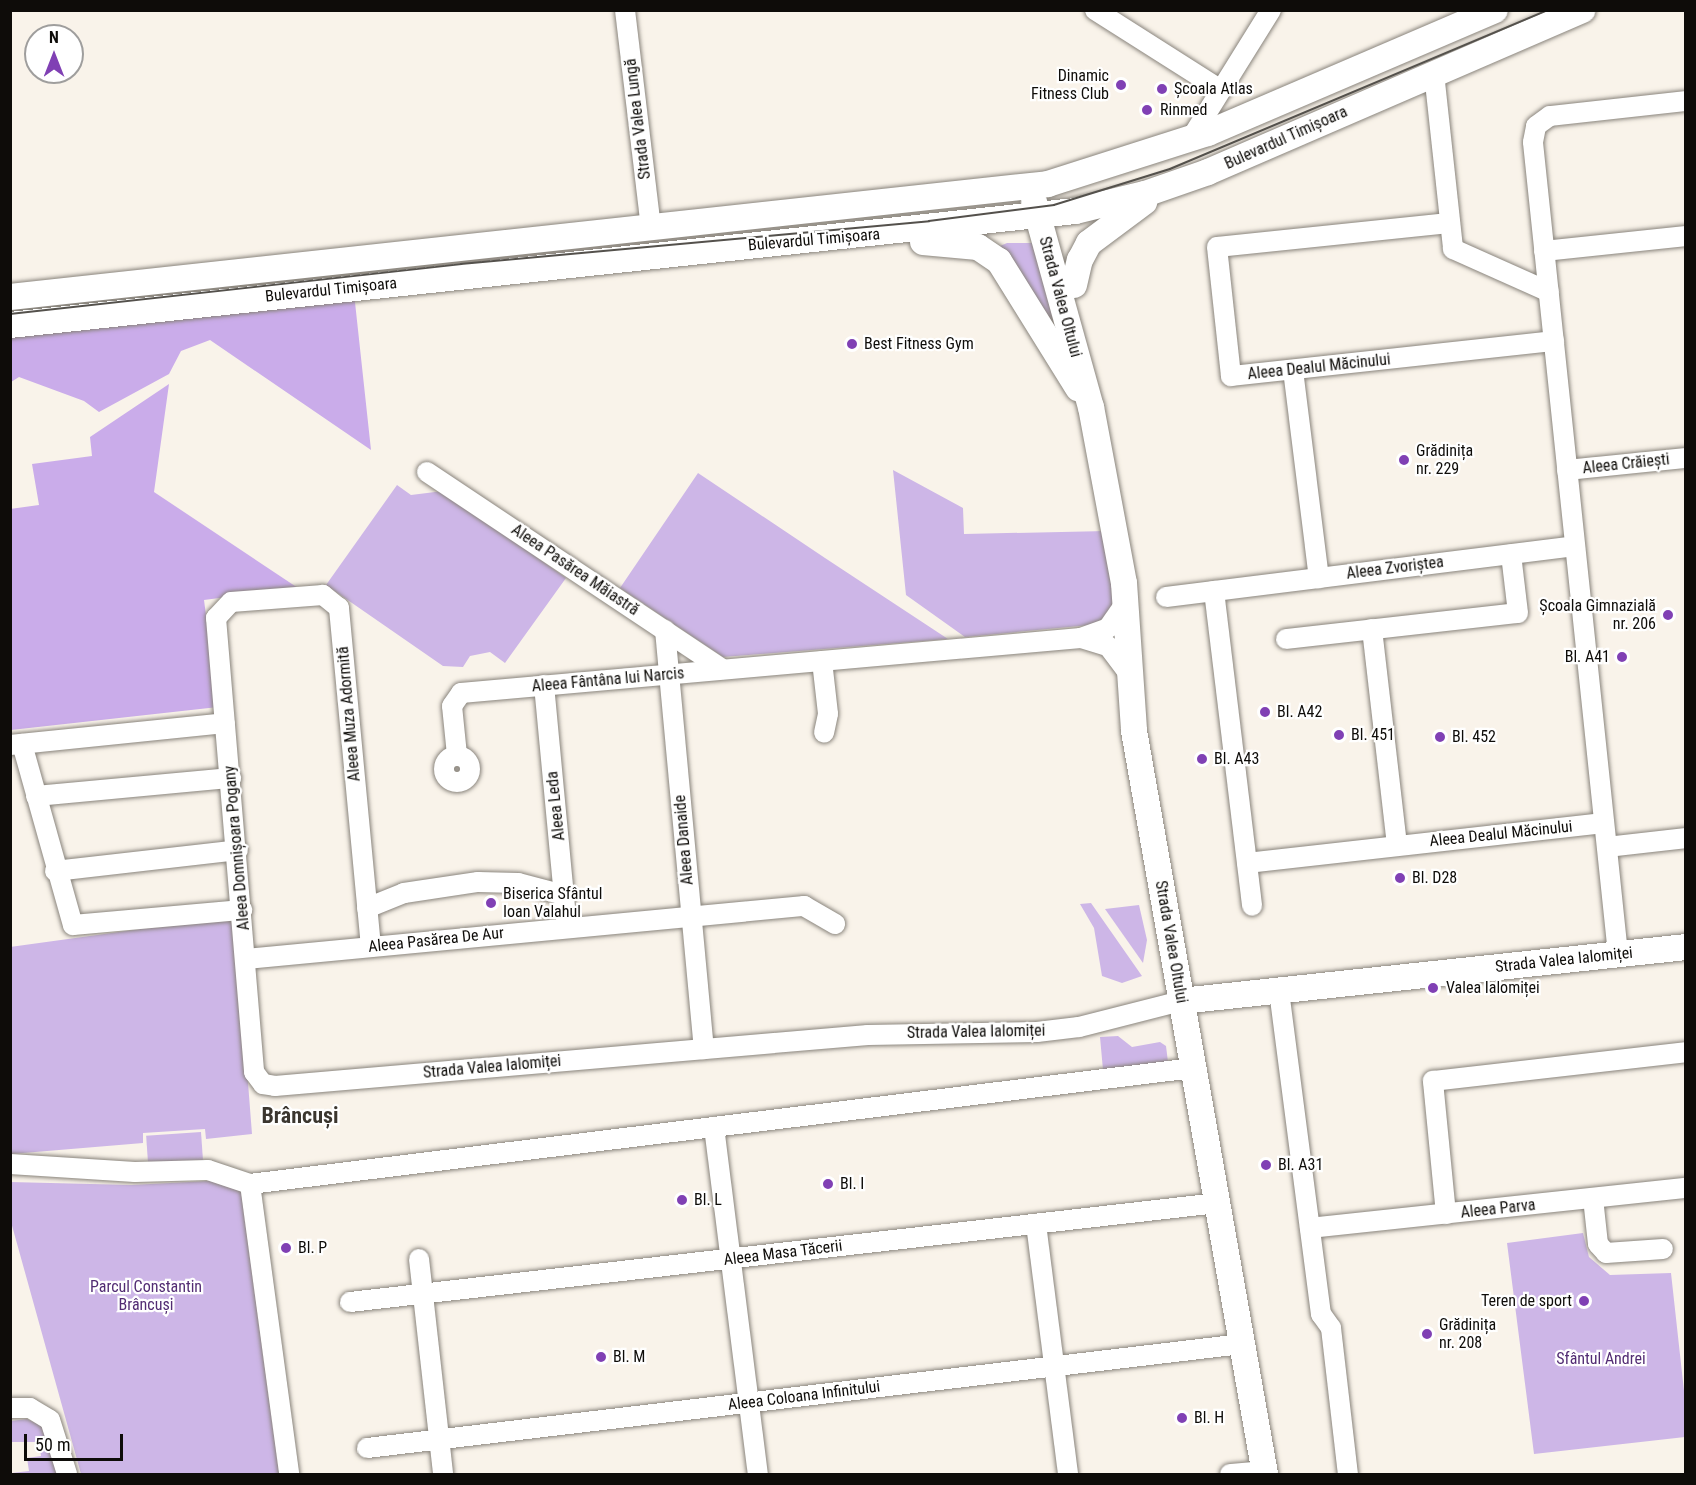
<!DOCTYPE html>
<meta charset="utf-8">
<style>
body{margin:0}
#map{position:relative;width:1696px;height:1485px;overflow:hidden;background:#f9f3ea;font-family:"Roboto Condensed",sans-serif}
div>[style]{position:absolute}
.green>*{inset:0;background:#cdb6e7;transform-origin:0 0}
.forest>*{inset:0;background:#caacea}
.roads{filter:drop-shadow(0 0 2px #89847c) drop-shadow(0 0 2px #89847c)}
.minor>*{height:20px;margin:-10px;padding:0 10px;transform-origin:10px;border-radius:10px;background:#fff}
.minor>.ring{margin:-10px;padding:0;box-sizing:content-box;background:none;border:20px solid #fff;border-radius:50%}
.major>*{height:26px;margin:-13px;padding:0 13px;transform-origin:13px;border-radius:13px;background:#fff}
.tram>*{height:1.5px;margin:-0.75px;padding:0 0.75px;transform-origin:0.75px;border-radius:0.75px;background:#54514c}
.dots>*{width:16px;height:16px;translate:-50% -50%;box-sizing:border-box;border:3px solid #fff;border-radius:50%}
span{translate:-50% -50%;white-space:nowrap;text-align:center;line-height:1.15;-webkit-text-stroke:4.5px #fff;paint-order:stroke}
.poi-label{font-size:16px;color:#0e0c09}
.right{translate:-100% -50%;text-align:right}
.left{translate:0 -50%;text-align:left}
.street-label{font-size:16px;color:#0e0c09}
.park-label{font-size:16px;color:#522c73}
.district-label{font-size:22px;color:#3b362f;font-weight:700}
.frame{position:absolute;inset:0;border:12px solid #0e0c09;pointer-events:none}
.north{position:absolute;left:24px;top:24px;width:60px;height:60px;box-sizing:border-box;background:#fff;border:2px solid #9f9e9d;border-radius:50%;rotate:0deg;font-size:16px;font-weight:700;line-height:24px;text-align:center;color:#0e0c09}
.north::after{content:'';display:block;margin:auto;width:21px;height:27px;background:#8040b4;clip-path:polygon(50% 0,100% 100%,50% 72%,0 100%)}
.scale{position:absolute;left:24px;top:1434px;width:99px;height:27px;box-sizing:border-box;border:3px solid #0e0c09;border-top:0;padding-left:8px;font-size:18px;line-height:21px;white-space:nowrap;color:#0e0c09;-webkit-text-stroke:4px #fff;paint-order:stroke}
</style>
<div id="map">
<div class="green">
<i style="clip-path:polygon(1007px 243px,1035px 243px,1062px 341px,1000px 246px)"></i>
<i style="clip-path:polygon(893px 470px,963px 508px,964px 534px,1107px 531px,1117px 599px,1105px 618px,1090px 625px,965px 637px,906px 595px)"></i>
<i style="clip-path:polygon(698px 473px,825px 558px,948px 639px,723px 657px,620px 588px)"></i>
<i style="clip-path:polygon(397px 485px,411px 495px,443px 491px,566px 578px,505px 663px,490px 652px,470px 656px,463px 667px,443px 666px,326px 585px)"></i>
<i style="clip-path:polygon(1091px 903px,1142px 976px,1122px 983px,1102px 976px,1094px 928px,1080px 904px)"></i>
<i style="clip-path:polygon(1139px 905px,1147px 940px,1143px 963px,1105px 909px)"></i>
<i style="clip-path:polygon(235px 916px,252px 1134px,206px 1139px,205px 1129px,143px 1133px,143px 1143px,11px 1154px,10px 947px)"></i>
<i style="clip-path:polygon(1118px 1036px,1132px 1047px,1160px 1042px,1166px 1046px,1168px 1062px,1103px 1070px,1100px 1037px)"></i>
<i style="left:201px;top:1132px;width:28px;height:55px;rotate:86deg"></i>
<i style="clip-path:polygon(228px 1180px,244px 1187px,280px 1474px,81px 1474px,11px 1222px,10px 1182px,131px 1185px)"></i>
<i style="clip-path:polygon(1583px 1233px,1589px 1257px,1610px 1275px,1671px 1273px,1685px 1400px,1685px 1437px,1534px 1454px,1507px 1243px)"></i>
<i style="clip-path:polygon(27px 1419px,45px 1428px,59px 1474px,11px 1474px,10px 1465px,12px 1473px,29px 1471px,27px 1458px,41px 1456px,39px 1442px,11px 1442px,11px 1421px)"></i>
</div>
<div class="forest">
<i style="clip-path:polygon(354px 293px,371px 450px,210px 340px,181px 351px,169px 374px,99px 412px,84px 401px,19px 377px,11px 382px,11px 333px)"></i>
<i style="clip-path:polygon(169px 384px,154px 492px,298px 588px,204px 600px,218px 707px,11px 730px,10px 509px,39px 505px,32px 464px,92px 456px,90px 437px)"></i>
</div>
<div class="roads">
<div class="minor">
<i style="left:625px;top:10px;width:219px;rotate:83.2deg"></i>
<i style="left:1095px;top:10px;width:149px;rotate:32.4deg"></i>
<i style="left:1434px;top:73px;width:177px;rotate:83.8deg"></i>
<i style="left:1453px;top:249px;width:105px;rotate:24.1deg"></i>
<i style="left:1190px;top:140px;width:153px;rotate:-58.1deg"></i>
<i style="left:1449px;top:223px;width:233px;rotate:174.1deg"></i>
<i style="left:1217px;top:247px;width:130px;rotate:83.8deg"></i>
<i style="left:1231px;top:376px;width:325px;rotate:-6.2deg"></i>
<i style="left:1544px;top:251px;width:143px;rotate:-6deg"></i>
<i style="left:1293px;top:370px;width:210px;rotate:82.9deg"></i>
<i style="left:1567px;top:470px;width:120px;rotate:-5.8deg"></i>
<i style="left:427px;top:472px;width:355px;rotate:33.7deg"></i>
<i style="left:1214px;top:591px;width:317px;rotate:83.1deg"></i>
<i style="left:1166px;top:597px;width:412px;rotate:-7.1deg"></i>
<i style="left:1372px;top:629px;width:217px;rotate:83.4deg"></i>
<i style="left:665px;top:630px;width:421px;rotate:84.7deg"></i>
<i style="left:1081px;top:638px;width:28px;rotate:17deg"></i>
<i style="left:1108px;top:646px;width:35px;rotate:53deg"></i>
<i style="left:1286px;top:639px;width:233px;rotate:-6.4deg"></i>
<i style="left:1518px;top:613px;width:59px;rotate:-96.8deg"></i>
<i style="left:822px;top:661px;width:53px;rotate:83.5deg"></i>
<i style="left:828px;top:714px;width:19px;rotate:102deg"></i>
<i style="left:544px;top:685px;width:243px;rotate:84.6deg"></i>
<i style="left:22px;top:744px;width:188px;rotate:74.3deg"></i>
<i style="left:73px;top:925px;width:170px;rotate:-5.1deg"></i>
<i style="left:10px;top:745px;width:216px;rotate:-5.8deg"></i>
<i style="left:457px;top:755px;width:49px;rotate:-95.8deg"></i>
<i style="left:452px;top:706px;width:16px;rotate:-55deg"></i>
<i style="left:461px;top:693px;width:622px;rotate:-5.07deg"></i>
<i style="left:1081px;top:638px;width:29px;rotate:-20deg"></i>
<i style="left:1108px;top:628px;width:32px;rotate:-55deg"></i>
<i class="ring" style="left:444px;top:756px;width:6px;height:6px"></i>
<i style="left:36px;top:796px;width:196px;rotate:-5.3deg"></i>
<i style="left:1607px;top:847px;width:80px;rotate:-6.5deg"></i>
<i style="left:1247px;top:863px;width:359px;rotate:-6.4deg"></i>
<i style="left:55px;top:871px;width:184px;rotate:-6.5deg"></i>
<i style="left:367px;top:908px;width:40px;rotate:-22deg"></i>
<i style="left:404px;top:893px;width:75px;rotate:-8.5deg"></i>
<i style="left:478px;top:882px;width:40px;rotate:1.4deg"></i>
<i style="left:518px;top:883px;width:48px;rotate:14.6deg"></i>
<i style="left:371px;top:947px;width:341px;rotate:-95.4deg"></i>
<i style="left:339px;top:608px;width:21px;rotate:-141deg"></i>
<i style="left:323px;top:595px;width:92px;rotate:175.6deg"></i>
<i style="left:231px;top:602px;width:22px;rotate:133deg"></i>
<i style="left:216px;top:618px;width:456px;rotate:85.2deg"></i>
<i style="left:254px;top:1072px;width:15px;rotate:53deg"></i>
<i style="left:263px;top:1084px;width:12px;rotate:9deg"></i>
<i style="left:275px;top:1086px;width:595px;rotate:-4.92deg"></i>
<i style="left:868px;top:1035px;width:169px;rotate:-1deg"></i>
<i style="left:1037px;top:1032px;width:42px;rotate:-6.8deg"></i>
<i style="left:1079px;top:1027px;width:105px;rotate:-14.3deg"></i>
<i style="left:1618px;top:954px;width:816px;rotate:-95.98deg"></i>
<i style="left:1533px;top:142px;width:16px;rotate:-79deg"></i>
<i style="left:1536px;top:126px;width:17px;rotate:-36deg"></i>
<i style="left:1550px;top:116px;width:137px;rotate:-6.3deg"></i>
<i style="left:246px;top:959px;width:561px;rotate:-5.43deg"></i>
<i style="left:804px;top:906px;width:36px;rotate:30deg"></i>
<i style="left:1279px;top:991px;width:326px;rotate:82.6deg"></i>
<i style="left:1321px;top:1314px;width:17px;rotate:54deg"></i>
<i style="left:1331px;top:1328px;width:147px;rotate:83.4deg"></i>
<i style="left:714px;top:1127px;width:350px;rotate:82.8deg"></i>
<i style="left:10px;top:1164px;width:125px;rotate:3.7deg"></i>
<i style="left:135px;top:1172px;width:73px;rotate:-1.6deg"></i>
<i style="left:208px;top:1170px;width:44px;rotate:18.4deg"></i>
<i style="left:250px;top:1184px;width:950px;rotate:-7.01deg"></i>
<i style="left:250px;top:1184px;width:293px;rotate:82.3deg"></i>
<i style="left:1593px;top:1198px;width:46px;rotate:83.8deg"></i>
<i style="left:1598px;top:1244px;width:12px;rotate:48deg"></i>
<i style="left:1606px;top:1253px;width:57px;rotate:-4deg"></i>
<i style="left:1446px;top:1214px;width:134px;rotate:-95.6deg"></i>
<i style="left:1433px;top:1081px;width:255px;rotate:-6.5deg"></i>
<i style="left:1036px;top:1224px;width:252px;rotate:82.7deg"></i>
<i style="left:1310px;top:1228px;width:378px;rotate:-6.1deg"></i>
<i style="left:419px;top:1259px;width:216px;rotate:83.6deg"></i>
<i style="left:350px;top:1302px;width:873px;rotate:-6.51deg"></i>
<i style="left:10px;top:1408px;width:20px"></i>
<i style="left:30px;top:1408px;width:23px;rotate:31deg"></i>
<i style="left:50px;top:1420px;width:57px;rotate:72.5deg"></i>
<i style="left:367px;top:1448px;width:881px;rotate:-6.78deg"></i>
<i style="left:1230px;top:1474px;width:34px;rotate:-5deg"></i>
</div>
<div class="major">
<i style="left:1034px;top:202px;width:213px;rotate:74.5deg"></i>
<i style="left:1091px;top:407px;width:179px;rotate:79.4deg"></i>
<i style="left:1124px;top:583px;width:148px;rotate:86.1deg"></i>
<i style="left:1134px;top:731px;width:754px;rotate:80deg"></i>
<i style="left:923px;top:242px;width:55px;rotate:5.2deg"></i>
<i style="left:978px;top:247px;width:25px;rotate:34deg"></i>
<i style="left:999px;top:261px;width:150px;rotate:58.1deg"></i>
<i style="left:1074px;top:285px;width:26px;rotate:-77deg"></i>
<i style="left:1080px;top:260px;width:19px;rotate:-62deg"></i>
<i style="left:1089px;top:243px;width:69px;rotate:-36.7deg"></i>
<i style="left:10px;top:297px;width:1044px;rotate:-6.21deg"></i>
<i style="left:1048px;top:184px;width:168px;rotate:-17.7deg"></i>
<i style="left:1208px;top:133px;width:312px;rotate:-23.2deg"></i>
<i style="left:10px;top:325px;width:1071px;rotate:-6.11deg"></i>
<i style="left:1075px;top:211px;width:72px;rotate:-13.7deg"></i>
<i style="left:1145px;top:194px;width:67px;rotate:-19.2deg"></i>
<i style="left:1208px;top:172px;width:408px;rotate:-23.4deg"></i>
<i style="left:1181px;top:1001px;width:508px;rotate:-6.1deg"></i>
</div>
</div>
<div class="tram">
<i style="left:10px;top:314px;width:454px;rotate:-6.3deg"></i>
<i style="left:461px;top:264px;width:470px;rotate:-5.2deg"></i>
<i style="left:929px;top:221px;width:126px;rotate:-7.3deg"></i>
<i style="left:1054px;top:205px;width:121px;rotate:-17.2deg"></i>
<i style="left:1170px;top:169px;width:410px;rotate:-22.8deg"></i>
</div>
<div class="dots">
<i style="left:1121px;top:85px;background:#8040b4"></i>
<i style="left:1162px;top:89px;background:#8040b4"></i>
<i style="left:1147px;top:110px;background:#8040b4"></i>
<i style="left:852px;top:344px;background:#8040b4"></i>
<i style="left:1404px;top:460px;background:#8040b4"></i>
<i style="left:1668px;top:615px;background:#8040b4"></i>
<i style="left:1622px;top:657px;background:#8040b4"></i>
<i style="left:1265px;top:712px;background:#8040b4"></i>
<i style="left:1339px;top:735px;background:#8040b4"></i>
<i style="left:1440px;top:737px;background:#8040b4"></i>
<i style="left:1202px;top:759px;background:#8040b4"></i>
<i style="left:1400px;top:878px;background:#8040b4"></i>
<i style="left:491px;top:903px;background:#8040b4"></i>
<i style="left:1433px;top:988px;background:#8040b4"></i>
<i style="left:1266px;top:1165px;background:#8040b4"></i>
<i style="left:828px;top:1184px;background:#8040b4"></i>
<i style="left:682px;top:1200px;background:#8040b4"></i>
<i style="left:286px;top:1248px;background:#8040b4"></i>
<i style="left:1584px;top:1301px;background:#8040b4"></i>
<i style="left:1427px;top:1334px;background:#8040b4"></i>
<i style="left:601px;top:1357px;background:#8040b4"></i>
<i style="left:1182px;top:1418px;background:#8040b4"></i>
</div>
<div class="poi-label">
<span class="right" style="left:1109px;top:85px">Dinamic<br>Fitness Club</span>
<span class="left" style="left:1174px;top:89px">Școala Atlas</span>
<span class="left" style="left:1160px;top:110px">Rinmed</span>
<span class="left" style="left:864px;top:344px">Best Fitness Gym</span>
<span class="left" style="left:1416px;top:460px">Grădinița<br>nr. 229</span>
<span class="right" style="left:1656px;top:615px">Școala Gimnazială<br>nr. 206</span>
<span class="right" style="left:1610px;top:657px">Bl. A41</span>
<span class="left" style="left:1277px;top:712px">Bl. A42</span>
<span class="left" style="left:1351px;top:735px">Bl. 451</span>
<span class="left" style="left:1452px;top:737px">Bl. 452</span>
<span class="left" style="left:1214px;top:759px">Bl. A43</span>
<span class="left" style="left:1412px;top:878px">Bl. D28</span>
<span class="left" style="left:503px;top:903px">Biserica Sfântul<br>Ioan Valahul</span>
<span class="left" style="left:1446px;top:988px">Valea Ialomiței</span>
<span class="left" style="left:1278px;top:1165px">Bl. A31</span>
<span class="left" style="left:840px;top:1184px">Bl. I</span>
<span class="left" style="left:694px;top:1200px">Bl. L</span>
<span class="left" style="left:298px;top:1248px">Bl. P</span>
<span class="right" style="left:1572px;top:1301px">Teren de sport</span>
<span class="left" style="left:1439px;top:1334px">Grădinița<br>nr. 208</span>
<span class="left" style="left:613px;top:1357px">Bl. M</span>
<span class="left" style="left:1194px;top:1418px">Bl. H</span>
</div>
<div class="street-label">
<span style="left:638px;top:119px;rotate:-97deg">Strada Valea Lungă</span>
<span style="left:1286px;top:138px;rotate:-24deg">Bulevardul Timișoara</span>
<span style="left:814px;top:240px;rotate:-5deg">Bulevardul Timișoara</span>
<span style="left:331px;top:290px;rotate:-6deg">Bulevardul Timișoara</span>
<span style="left:1060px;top:297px;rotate:75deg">Strada Valea Oltului</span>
<span style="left:1319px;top:367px;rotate:-6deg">Aleea Dealul Măcinului</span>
<span style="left:1626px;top:464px;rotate:-6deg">Aleea Crăiești</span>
<span style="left:1395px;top:568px;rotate:-7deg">Aleea Zvoriștea</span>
<span style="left:575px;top:570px;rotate:34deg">Aleea Pasărea Măiastră</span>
<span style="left:608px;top:680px;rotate:-5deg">Aleea Fântâna lui Narcis</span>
<span style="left:349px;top:714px;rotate:-95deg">Aleea Muza Adormită</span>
<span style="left:556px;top:806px;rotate:-96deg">Aleea Leda</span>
<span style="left:1501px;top:834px;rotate:-6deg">Aleea Dealul Măcinului</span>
<span style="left:684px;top:840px;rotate:-95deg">Aleea Danaide</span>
<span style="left:237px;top:848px;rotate:-95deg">Aleea Domnișoara Pogany</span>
<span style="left:436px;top:940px;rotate:-6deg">Aleea Pasărea De Aur</span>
<span style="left:1171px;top:942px;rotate:80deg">Strada Valea Oltului</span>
<span style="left:1564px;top:960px;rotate:-6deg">Strada Valea Ialomiței</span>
<span style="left:976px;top:1032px;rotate:-1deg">Strada Valea Ialomiței</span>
<span style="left:492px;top:1067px;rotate:-5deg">Strada Valea Ialomiței</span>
<span style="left:1498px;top:1209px;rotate:-6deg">Aleea Parva</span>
<span style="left:783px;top:1253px;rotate:-7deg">Aleea Masa Tăcerii</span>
<span style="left:804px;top:1396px;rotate:-7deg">Aleea Coloana Infinitului</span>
</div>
<div class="park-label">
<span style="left:146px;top:1296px">Parcul Constantin<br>Brâncuși</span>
<span style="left:1601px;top:1359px">Sfântul Andrei</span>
</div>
<div class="district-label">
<span style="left:300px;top:1116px">Brâncuși</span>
</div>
<div class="frame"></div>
<div class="north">N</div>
<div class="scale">50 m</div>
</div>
